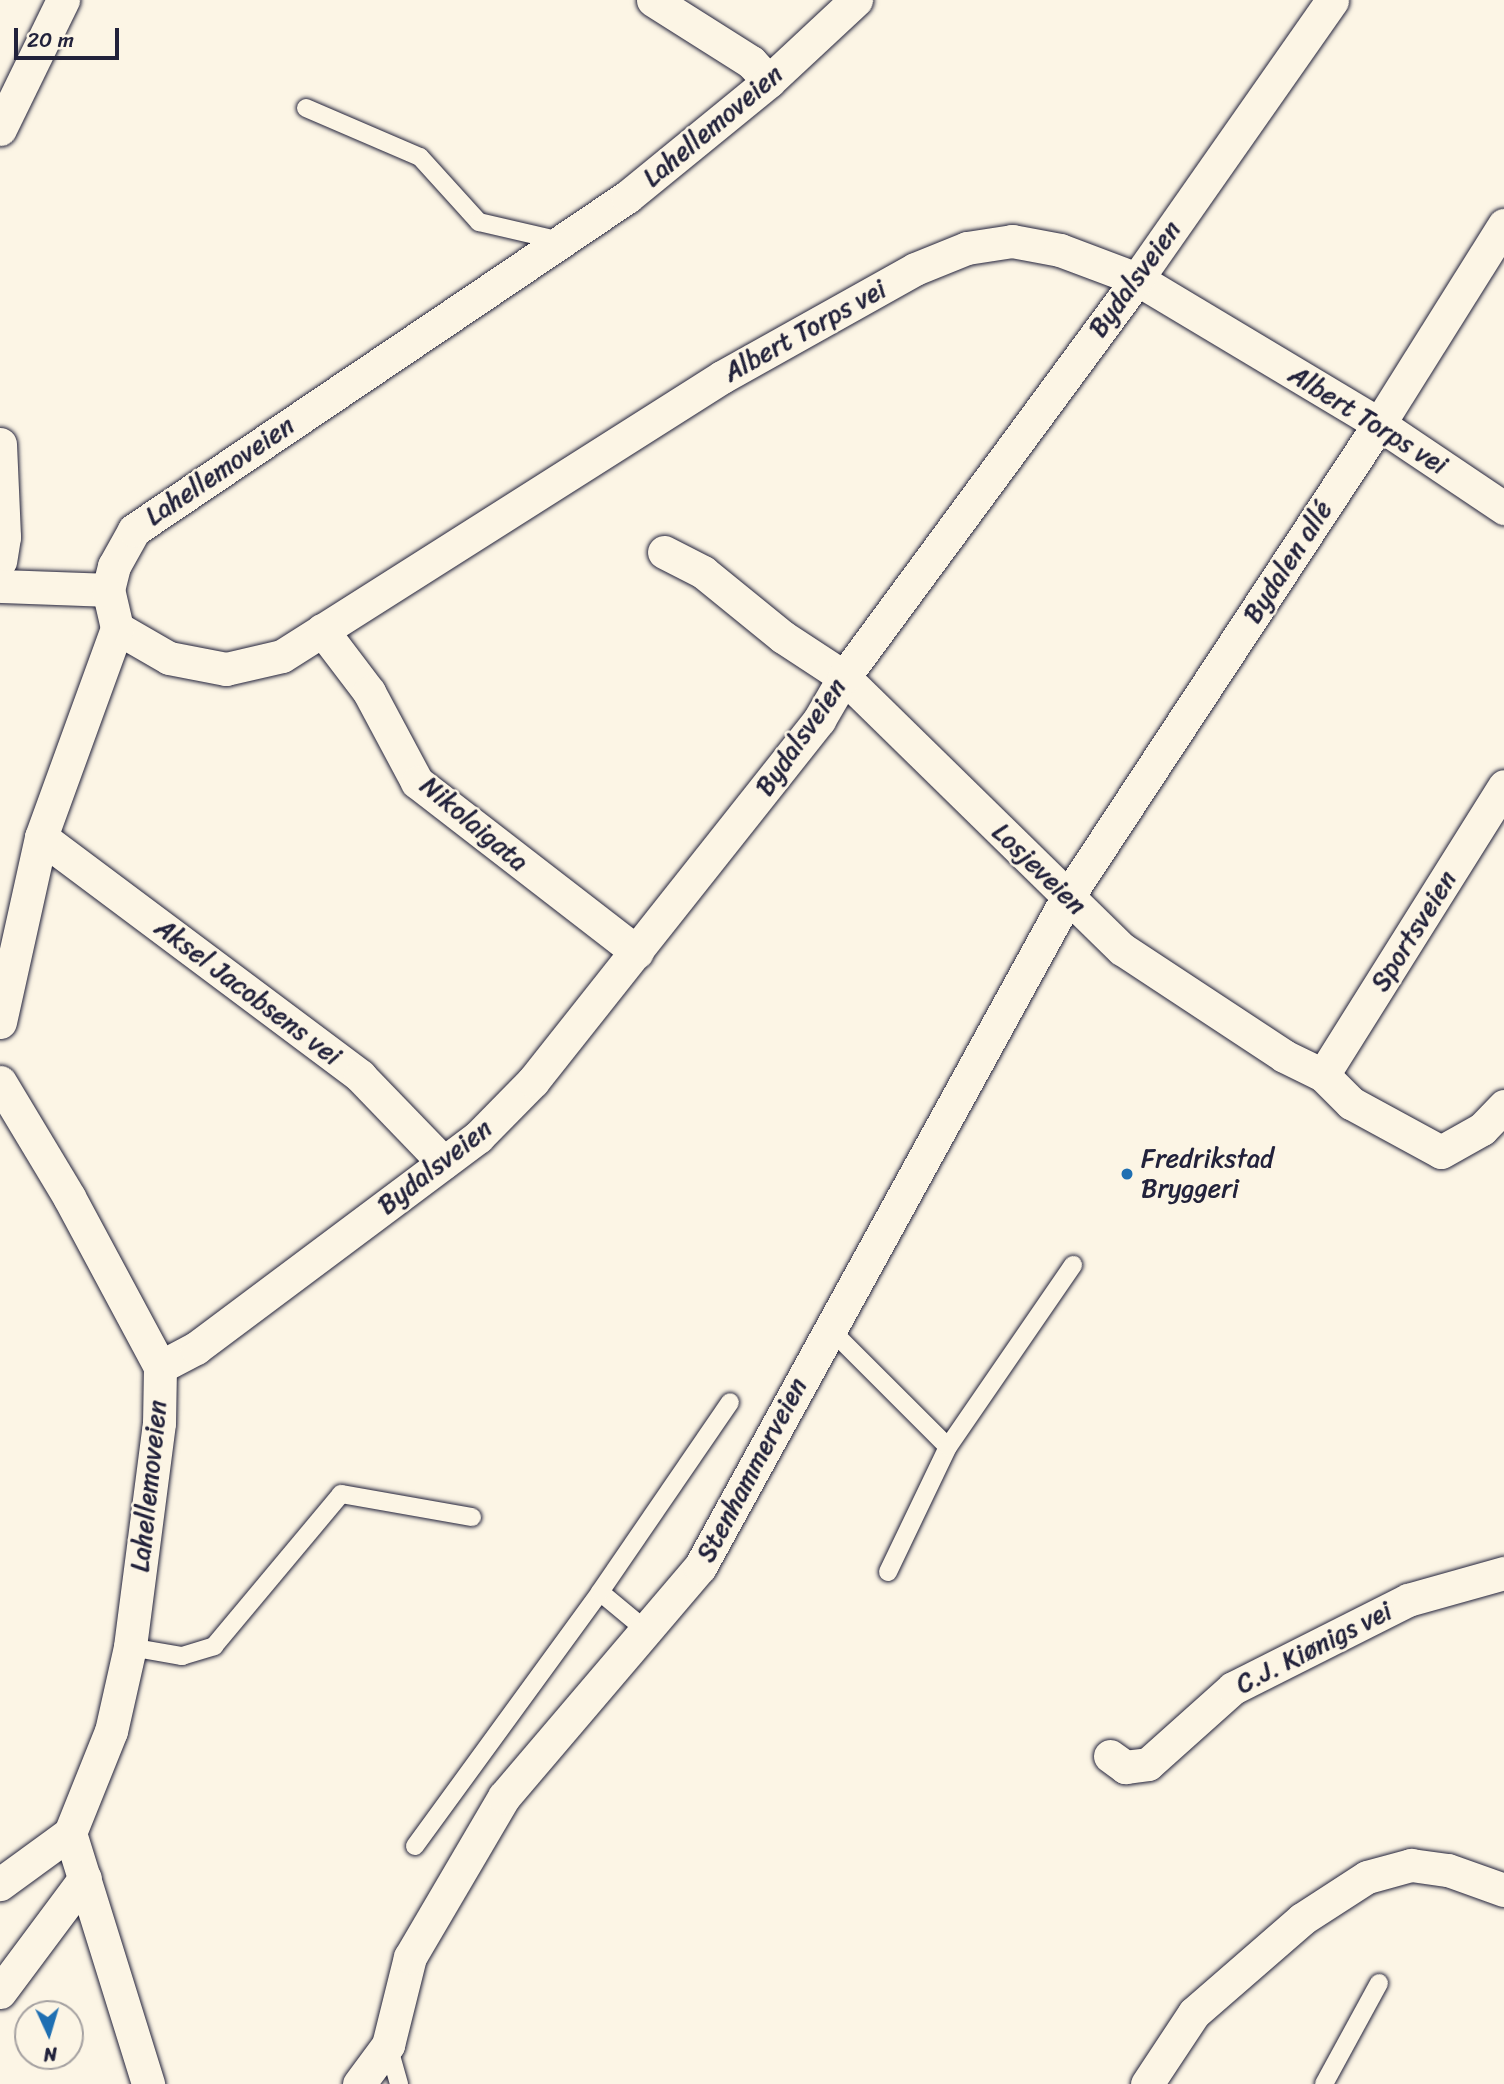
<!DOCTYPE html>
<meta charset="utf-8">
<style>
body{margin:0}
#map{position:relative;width:1504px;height:2084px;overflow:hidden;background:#fcf5e5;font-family:Sriracha,sans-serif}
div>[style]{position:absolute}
.roads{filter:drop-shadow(0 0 2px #22223b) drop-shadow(0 0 2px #22223b)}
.service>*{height:18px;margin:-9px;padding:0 9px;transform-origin:9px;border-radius:9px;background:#fcf5e5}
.minor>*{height:33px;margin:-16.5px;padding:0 16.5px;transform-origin:16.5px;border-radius:16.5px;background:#fcf5e5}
.dots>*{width:19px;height:19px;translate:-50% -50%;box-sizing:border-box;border:4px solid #fcf5e5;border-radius:50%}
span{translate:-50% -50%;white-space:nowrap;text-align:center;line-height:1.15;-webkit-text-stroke:5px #fcf5e5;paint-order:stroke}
.street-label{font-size:26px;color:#22223b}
.poi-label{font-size:26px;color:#22223b}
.left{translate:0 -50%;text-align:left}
.north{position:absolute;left:14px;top:2000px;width:70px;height:70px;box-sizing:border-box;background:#fcf5e5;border:2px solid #a5a1a1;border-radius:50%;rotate:176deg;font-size:19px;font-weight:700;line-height:28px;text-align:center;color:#22223b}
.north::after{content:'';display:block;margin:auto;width:24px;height:32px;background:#1f6fb2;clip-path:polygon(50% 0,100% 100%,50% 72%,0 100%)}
.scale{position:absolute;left:14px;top:28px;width:105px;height:32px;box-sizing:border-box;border:4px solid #22223b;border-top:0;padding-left:9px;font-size:21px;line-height:24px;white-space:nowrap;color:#22223b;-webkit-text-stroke:5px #fcf5e5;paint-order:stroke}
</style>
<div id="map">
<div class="roads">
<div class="service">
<i style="left:306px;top:108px;width:124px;rotate:23.3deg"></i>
<i style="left:420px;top:157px;width:88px;rotate:47.8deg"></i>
<i style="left:479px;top:222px;width:84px;rotate:13deg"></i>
<i style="left:831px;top:1330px;width:165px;rotate:45deg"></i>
<i style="left:888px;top:1572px;width:139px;rotate:-64.4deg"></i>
<i style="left:948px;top:1447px;width:221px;rotate:-55.5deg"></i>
<i style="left:600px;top:1592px;width:61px;rotate:39.7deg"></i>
<i style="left:130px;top:1647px;width:53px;rotate:9.8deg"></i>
<i style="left:182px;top:1656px;width:34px;rotate:-17deg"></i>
<i style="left:214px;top:1646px;width:198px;rotate:-50.1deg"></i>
<i style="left:341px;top:1494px;width:133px;rotate:10deg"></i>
<i style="left:415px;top:1846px;width:314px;rotate:-53.9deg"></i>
<i style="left:600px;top:1592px;width:230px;rotate:-55.6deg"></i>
<i style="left:388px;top:2045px;width:41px;rotate:74.2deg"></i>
<i style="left:1324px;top:2084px;width:115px;rotate:-61.4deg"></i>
</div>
<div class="minor">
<i style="left:653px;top:0;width:116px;rotate:32.3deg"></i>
<i style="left:751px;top:62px;width:26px;rotate:47deg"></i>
<i style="left:0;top:129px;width:144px;rotate:-64deg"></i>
<i style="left:0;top:444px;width:93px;rotate:87.5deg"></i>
<i style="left:4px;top:537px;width:24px;rotate:99deg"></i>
<i style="left:664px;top:552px;width:44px;rotate:27.1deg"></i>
<i style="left:703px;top:572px;width:103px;rotate:39.1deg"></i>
<i style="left:783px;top:637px;width:73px;rotate:33.3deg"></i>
<i style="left:844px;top:677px;width:389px;rotate:44.4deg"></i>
<i style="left:1122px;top:949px;width:194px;rotate:33.4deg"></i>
<i style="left:1284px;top:1056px;width:43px;rotate:26deg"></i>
<i style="left:1323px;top:1075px;width:40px;rotate:45deg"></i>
<i style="left:1351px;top:1103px;width:102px;rotate:28.6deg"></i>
<i style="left:1441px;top:1152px;width:47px;rotate:-29.3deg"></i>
<i style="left:1482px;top:1129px;width:32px;rotate:-46deg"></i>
<i style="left:0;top:586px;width:108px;rotate:2.1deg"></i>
<i style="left:117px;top:628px;width:60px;rotate:30deg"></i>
<i style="left:169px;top:658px;width:58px;rotate:10.9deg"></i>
<i style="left:226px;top:669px;width:57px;rotate:-13.1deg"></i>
<i style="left:282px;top:656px;width:521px;rotate:-32.38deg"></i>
<i style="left:722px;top:377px;width:221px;rotate:-29.2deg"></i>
<i style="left:915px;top:269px;width:56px;rotate:-22deg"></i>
<i style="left:967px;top:248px;width:46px;rotate:-8.8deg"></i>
<i style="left:1012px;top:241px;width:49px;rotate:10.6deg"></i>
<i style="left:1060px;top:250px;width:82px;rotate:20.6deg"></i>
<i style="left:1137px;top:279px;width:282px;rotate:30.9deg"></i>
<i style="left:1379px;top:424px;width:151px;rotate:33.9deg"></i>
<i style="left:322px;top:630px;width:78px;rotate:52.8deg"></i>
<i style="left:369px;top:692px;width:102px;rotate:61.9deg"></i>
<i style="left:417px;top:782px;width:278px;rotate:37.7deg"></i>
<i style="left:41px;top:837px;width:399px;rotate:36.8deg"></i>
<i style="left:360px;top:1076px;width:120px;rotate:46deg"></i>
<i style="left:0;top:1022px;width:189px;rotate:-77.5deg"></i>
<i style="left:41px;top:837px;width:222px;rotate:-70deg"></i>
<i style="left:117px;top:628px;width:39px;rotate:-103deg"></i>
<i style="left:108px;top:590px;width:25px;rotate:-76deg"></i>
<i style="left:114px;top:566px;width:41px;rotate:-60.9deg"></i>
<i style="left:134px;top:530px;width:595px;rotate:-34.04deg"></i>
<i style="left:627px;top:197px;width:183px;rotate:-39.2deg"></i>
<i style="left:769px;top:81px;width:119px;rotate:-43deg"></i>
<i style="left:1323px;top:1075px;width:341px;rotate:-57.9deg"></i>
<i style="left:0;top:1082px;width:134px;rotate:59deg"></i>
<i style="left:69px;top:1197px;width:193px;rotate:61.8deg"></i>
<i style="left:160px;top:1367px;width:56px;rotate:91deg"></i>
<i style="left:159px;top:1423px;width:226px;rotate:97.4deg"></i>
<i style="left:130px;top:1647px;width:86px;rotate:102.7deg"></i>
<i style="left:111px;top:1731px;width:110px;rotate:111.9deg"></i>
<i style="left:70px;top:1833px;width:87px;rotate:143.9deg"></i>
<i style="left:160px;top:1367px;width:41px;rotate:-27.8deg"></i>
<i style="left:196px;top:1348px;width:352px;rotate:-36.8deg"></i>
<i style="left:478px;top:1137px;width:78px;rotate:-45.5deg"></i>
<i style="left:533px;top:1081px;width:461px;rotate:-51.6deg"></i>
<i style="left:819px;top:720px;width:50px;rotate:-59.8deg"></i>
<i style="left:844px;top:677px;width:494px;rotate:-53.6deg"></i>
<i style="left:1137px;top:279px;width:340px;rotate:-55deg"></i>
<i style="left:1110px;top:1756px;width:19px;rotate:36deg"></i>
<i style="left:1125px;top:1767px;width:23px;rotate:-7deg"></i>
<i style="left:1148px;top:1764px;width:114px;rotate:-41.8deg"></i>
<i style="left:1233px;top:1688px;width:196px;rotate:-26.7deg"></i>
<i style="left:1408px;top:1600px;width:100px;rotate:-15.7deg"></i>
<i style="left:70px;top:1833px;width:263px;rotate:72.7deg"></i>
<i style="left:0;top:1992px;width:142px;rotate:-53.3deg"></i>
<i style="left:359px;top:2084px;width:49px;rotate:-53.4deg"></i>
<i style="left:388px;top:2045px;width:91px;rotate:-76deg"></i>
<i style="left:410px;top:1957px;width:186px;rotate:-59.6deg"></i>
<i style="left:504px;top:1797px;width:302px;rotate:-49.6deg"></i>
<i style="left:700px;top:1567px;width:763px;rotate:-61.25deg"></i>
<i style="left:1067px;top:898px;width:567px;rotate:-56.65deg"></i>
<i style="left:1379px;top:424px;width:235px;rotate:-57.9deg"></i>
<i style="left:1147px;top:2084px;width:85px;rotate:-56.5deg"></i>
<i style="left:1194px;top:2013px;width:143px;rotate:-41deg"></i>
<i style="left:1302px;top:1919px;width:77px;rotate:-32.9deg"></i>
<i style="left:1367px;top:1877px;width:46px;rotate:-15.3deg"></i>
<i style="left:1411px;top:1865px;width:37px;rotate:8deg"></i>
<i style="left:1448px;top:1870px;width:59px;rotate:19.7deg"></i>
</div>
</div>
<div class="dots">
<i style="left:1127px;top:1174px;background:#1f6fb2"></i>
</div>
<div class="street-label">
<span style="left:713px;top:126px;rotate:-40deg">Lahellemoveien</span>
<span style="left:1135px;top:279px;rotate:-54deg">Bydalsveien</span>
<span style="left:805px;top:331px;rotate:-29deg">Albert Torps vei</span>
<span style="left:1368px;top:420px;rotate:32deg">Albert Torps vei</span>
<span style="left:220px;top:471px;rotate:-34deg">Lahellemoveien</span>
<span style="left:1288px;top:562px;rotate:-57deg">Bydalen allé</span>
<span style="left:801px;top:737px;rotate:-55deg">Bydalsveien</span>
<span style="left:474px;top:824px;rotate:40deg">Nikolaigata</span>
<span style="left:1039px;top:869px;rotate:44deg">Losjeveien</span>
<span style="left:1414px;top:931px;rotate:-58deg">Sportsveien</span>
<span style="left:248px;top:992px;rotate:37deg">Aksel Jacobsens vei</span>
<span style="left:435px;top:1167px;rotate:-38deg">Bydalsveien</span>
<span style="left:752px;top:1470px;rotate:-62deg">Stenhammerveien</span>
<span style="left:149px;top:1486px;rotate:-84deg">Lahellemoveien</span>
<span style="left:1314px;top:1648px;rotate:-27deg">C.J. Kiønigs vei</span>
</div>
<div class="poi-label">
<span class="left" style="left:1141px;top:1174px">Fredrikstad<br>Bryggeri</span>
</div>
<div class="north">N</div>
<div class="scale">20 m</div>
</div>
